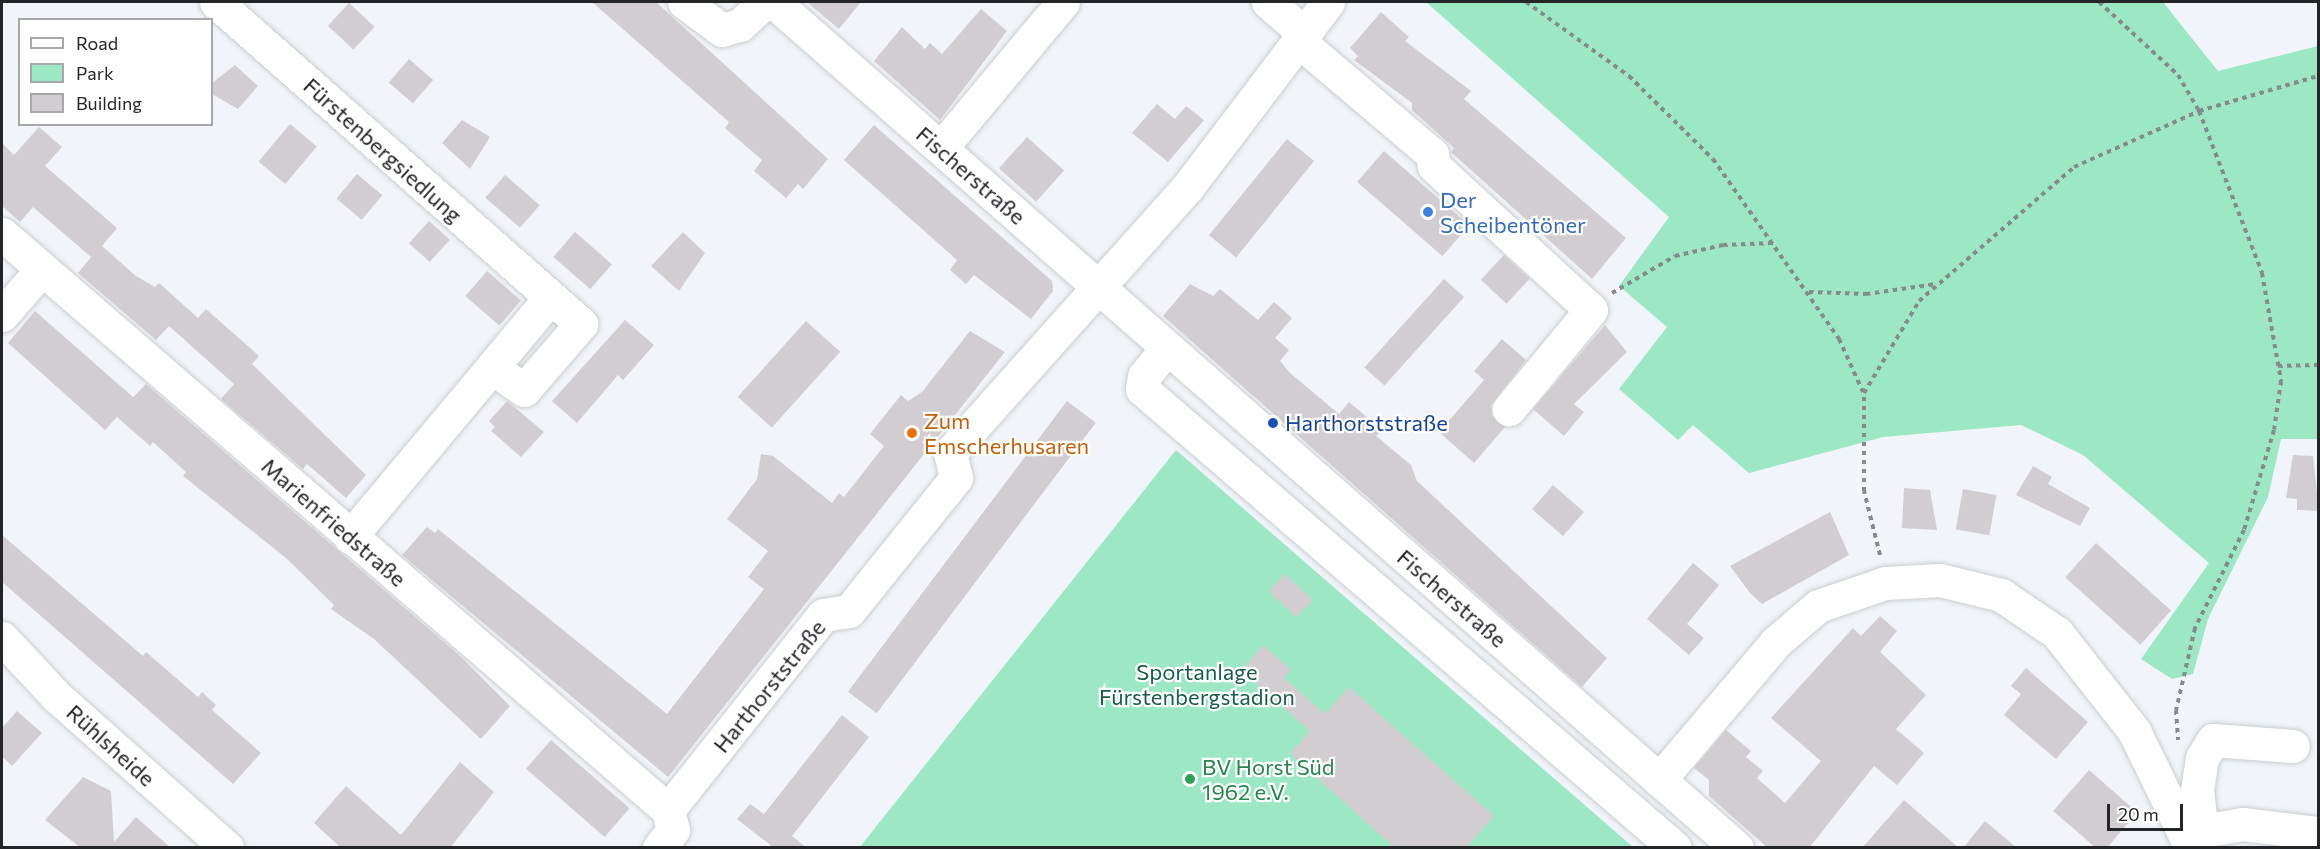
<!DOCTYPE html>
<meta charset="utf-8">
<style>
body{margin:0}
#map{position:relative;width:2320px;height:849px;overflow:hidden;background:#f1f5f9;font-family:Commissioner,sans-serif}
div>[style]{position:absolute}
.green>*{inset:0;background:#9ce8c4}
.building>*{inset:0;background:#d2cdd0;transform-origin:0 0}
.path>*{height:4px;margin-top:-2px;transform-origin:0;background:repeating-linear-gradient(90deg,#878a8d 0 4.5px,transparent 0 9px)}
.roads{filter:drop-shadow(0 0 2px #caced1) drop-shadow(0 0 2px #caced1)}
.minor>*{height:33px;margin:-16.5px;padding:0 16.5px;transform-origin:16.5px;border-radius:16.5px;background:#fff}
.dots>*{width:16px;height:16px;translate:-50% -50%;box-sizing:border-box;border:3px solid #fff;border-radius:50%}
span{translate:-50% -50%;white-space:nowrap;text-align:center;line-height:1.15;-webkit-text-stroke:4.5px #fff;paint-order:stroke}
.street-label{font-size:22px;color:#242527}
.shop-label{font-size:22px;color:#366cbe}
.left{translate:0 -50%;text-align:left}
.food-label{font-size:22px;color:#c56008}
.transit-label{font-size:22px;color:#164399}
.park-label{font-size:22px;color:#165f44}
.leisure-label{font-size:22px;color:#27864d}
.frame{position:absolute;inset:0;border:3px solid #242527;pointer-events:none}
.legend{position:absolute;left:18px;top:18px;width:195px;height:108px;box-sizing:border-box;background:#fff;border:2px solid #a7a8a9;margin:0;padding:8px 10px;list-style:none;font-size:18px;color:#242527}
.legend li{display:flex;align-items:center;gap:12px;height:30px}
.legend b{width:30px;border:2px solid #a7a8a9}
.scale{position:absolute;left:2107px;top:804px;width:76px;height:27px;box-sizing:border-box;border:3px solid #242527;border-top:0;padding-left:8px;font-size:18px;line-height:21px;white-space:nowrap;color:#242527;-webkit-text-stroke:4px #fff;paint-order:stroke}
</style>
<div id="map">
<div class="green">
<i style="clip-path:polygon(1426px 2px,2163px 2px,2218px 71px,2318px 46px,2318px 439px,2281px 439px,2268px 497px,2208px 619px,2193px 674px,2172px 679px,2141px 659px,2209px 563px,2083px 455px,2021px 425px,1883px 437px,1749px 473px,1693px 425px,1678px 440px,1619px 389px,1667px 327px,1619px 286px,1669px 217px)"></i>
<i style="clip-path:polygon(1176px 450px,1633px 847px,859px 848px)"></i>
</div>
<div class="building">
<i style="clip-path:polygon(592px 2px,656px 2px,828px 159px,803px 189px,798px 184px,786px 198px,754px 171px,762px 160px,725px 128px,729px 122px)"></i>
<i style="clip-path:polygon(807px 2px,861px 2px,839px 29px)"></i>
<i style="left:349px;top:3px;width:35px;height:31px;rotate:43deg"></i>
<i style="clip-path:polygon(981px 9px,1007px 31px,940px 120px,874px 61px,902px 27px,925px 49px,930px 43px,942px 54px)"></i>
<i style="clip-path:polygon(1381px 12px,1409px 37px,1405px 41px,1471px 91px,1464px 99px,1626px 238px,1592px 279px,1451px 152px,1454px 148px,1412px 110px,1412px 103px,1354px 60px,1358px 56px,1350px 48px)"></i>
<i style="left:409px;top:59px;width:32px;height:31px;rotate:41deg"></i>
<i style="clip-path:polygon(235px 65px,258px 86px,238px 109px,212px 94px,212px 83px)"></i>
<i style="clip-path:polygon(1157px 104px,1175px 119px,1186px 106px,1204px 120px,1168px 162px,1132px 133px)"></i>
<i style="clip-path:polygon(462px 120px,490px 137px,470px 169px,442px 143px)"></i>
<i style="left:290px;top:124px;width:35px;height:49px;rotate:40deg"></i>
<i style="clip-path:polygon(874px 125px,1052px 281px,1053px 291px,1031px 319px,974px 275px,966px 284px,950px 270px,957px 260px,844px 160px)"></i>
<i style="clip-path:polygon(39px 127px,62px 147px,45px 166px,117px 228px,102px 246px,136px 276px,155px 287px,159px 283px,198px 318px,206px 309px,259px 356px,252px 364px,366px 475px,346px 498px,307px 464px,303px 469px,221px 399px,234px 384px,169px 326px,156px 340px,78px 273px,91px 257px,33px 207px,20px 222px,2px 206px,2px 143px,14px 155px)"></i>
<i style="left:1027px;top:137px;width:50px;height:42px;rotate:42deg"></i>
<i style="left:1287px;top:139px;width:35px;height:124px;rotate:39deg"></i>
<i style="left:1384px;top:151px;width:113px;height:41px;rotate:41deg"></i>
<i style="left:357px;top:174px;width:33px;height:32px;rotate:40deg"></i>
<i style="left:505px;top:175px;width:46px;height:30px;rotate:41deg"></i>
<i style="left:429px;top:221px;width:28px;height:30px;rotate:42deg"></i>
<i style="left:575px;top:232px;width:49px;height:33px;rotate:41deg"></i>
<i style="clip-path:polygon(683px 232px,705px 253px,679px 291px,651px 266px)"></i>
<i style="left:1504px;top:255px;width:35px;height:34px;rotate:43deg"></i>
<i style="left:487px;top:271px;width:45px;height:33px;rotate:41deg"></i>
<i style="left:1444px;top:279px;width:27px;height:119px;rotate:42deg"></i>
<i style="clip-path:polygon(1190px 284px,1213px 296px,1220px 289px,1258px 320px,1274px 302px,1292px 318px,1275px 338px,1289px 350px,1280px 361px,1290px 373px,1339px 414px,1349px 402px,1382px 430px,1376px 436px,1411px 465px,1417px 481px,1607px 658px,1582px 687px,1163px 316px)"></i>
<i style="clip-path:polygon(35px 311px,133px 397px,146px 384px,458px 654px,510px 706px,481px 739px,374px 639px,331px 609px,334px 605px,286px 558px,183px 476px,186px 472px,153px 442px,150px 446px,117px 417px,105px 430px,8px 343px)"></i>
<i style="clip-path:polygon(625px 320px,654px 345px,623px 380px,618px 375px,577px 423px,552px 401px)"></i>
<i style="left:806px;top:321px;width:46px;height:102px;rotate:42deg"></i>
<i style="clip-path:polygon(1605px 325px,1627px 352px,1574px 404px,1584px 412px,1564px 436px,1533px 409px)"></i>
<i style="clip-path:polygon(970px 331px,1005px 352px,668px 777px,402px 555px,427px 527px,435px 533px,438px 529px,667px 714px,764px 589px,748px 577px,768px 551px,727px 519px,757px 479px,761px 454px,773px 456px,832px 503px,839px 493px,844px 497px,884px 446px,870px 434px,901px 395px,908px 401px,922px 392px)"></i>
<i style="clip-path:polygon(1502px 339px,1526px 360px,1491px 405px,1492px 416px,1505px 427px,1474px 463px,1439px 432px,1484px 380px,1474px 371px)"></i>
<i style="clip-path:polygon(507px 401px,544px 432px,521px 457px,491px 431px,495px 427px,489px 421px)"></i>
<i style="left:1067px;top:401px;width:36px;height:364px;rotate:37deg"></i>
<i style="clip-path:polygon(2293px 455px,2313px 456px,2319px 511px,2297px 510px,2297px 499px,2286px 498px)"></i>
<i style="clip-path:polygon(2033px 466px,2052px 477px,2048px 484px,2090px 508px,2080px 526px,2016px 495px)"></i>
<i style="left:1553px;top:485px;width:41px;height:32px;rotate:41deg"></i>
<i style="clip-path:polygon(1904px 488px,1930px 490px,1937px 530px,1902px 528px)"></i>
<i style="left:1963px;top:489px;width:34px;height:41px;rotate:10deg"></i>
<i style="clip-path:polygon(1830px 512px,1849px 555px,1762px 604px,1750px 593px,1730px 566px)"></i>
<i style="clip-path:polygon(2px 535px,143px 656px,146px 652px,198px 697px,202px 692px,216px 705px,212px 710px,261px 753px,233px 784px,2px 582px)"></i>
<i style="left:2096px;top:543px;width:101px;height:46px;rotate:42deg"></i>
<i style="clip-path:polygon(1693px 563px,1719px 585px,1687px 624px,1704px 638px,1689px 655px,1647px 619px)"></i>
<i style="left:1285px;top:574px;width:38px;height:24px;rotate:43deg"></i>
<i style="clip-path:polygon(1880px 616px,1897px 631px,1880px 652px,1926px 695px,1896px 729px,1924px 753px,1897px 785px,1874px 766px,1809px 848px,1768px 848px,1709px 796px,1709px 780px,1694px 768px,1726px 730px,1751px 751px,1746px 757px,1763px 771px,1757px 778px,1785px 803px,1821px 761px,1771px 718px,1853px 628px,1861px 636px)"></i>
<i style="clip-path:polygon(1263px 645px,1291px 670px,1284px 678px,1325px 714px,1349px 687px,1494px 816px,1466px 848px,1395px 848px,1290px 754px,1310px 731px,1241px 670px)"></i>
<i style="clip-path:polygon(2026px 668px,2088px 722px,2056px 759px,2004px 715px,2021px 694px,2011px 686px)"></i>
<i style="clip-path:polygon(17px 711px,42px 733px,12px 766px,2px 756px,2px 728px)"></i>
<i style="clip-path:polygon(842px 715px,869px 737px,792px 836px,807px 848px,774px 848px,737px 819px,750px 804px,764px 814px)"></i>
<i style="left:551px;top:740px;width:104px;height:38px;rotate:41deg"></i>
<i style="clip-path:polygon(460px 762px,494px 792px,450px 848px,341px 848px,314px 823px,346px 786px,401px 835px)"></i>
<i style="clip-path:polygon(2089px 770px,2137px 812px,2107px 848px,2096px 848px,2053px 811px)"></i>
<i style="clip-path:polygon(83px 777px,111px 791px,114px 842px,136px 817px,171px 848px,81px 848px,45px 820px)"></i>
<i style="clip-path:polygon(1904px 800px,1959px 848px,1862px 848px)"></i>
<i style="clip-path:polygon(1985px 821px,2017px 848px,1963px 848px)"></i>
</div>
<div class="path">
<i style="left:1526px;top:2px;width:127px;rotate:35.7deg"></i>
<i style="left:1629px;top:76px;width:118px;rotate:44.7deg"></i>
<i style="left:1713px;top:159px;width:220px;rotate:55deg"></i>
<i style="left:1839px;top:339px;width:58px;rotate:65.6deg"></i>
<i style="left:2099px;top:2px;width:108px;rotate:42.7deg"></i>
<i style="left:2178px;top:75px;width:42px;rotate:59.7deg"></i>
<i style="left:2199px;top:111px;width:174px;rotate:68.7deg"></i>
<i style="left:2262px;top:273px;width:110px;rotate:80deg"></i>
<i style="left:2281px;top:381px;width:49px;rotate:98.1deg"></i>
<i style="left:2274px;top:430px;width:104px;rotate:106.7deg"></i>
<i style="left:2244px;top:530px;width:110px;rotate:116.6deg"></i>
<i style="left:2195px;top:628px;width:84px;rotate:103deg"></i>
<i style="left:2176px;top:710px;width:30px;rotate:86deg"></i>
<i style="left:1809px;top:292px;width:57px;rotate:2deg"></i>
<i style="left:1866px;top:294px;width:71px;rotate:-8.1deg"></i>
<i style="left:1612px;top:293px;width:73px;rotate:-30.4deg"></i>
<i style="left:1675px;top:256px;width:49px;rotate:-12.9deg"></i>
<i style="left:1723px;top:245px;width:50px;rotate:-2.3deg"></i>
<i style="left:2278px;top:366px;width:40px;rotate:-1.4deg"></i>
<i style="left:1880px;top:555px;width:66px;rotate:-104deg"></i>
<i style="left:1864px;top:491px;width:98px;rotate:-90deg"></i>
<i style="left:1864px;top:393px;width:107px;rotate:-59.1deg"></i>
<i style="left:1919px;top:301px;width:205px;rotate:-40.8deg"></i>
<i style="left:2074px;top:167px;width:137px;rotate:-24.1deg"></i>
<i style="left:2199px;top:111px;width:124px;rotate:-16.4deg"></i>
</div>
<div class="roads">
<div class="minor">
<i style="left:216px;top:2px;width:487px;rotate:41.4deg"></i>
<i style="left:581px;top:324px;width:87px;rotate:130.8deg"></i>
<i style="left:524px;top:390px;width:39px;rotate:-145deg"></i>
<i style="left:684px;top:2px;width:47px;rotate:36.4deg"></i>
<i style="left:722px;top:30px;width:19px;rotate:-16deg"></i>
<i style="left:740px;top:25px;width:34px;rotate:-43deg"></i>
<i style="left:774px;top:2px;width:1282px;rotate:41.3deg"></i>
<i style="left:1268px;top:2px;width:50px;rotate:41deg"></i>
<i style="left:1301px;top:43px;width:172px;rotate:40.3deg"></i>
<i style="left:1432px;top:154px;width:12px;rotate:81deg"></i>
<i style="left:1434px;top:166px;width:213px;rotate:42.5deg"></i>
<i style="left:1591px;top:310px;width:129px;rotate:129.6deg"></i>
<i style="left:941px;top:148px;width:190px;rotate:-50.1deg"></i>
<i style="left:2px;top:234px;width:881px;rotate:40.86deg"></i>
<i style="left:2px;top:315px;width:61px;rotate:-49deg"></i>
<i style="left:1167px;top:348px;width:36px;rotate:129deg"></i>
<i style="left:1144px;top:376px;width:13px;rotate:99deg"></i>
<i style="left:1142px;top:389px;width:703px;rotate:40.73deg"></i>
<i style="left:350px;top:537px;width:312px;rotate:-50.1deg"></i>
<i style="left:2px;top:638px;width:79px;rotate:47deg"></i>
<i style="left:56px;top:696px;width:229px;rotate:41.6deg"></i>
<i style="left:1659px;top:780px;width:181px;rotate:-49.7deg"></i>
<i style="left:1776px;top:642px;width:55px;rotate:-40.6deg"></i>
<i style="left:1818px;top:606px;width:71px;rotate:-18.9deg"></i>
<i style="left:1885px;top:583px;width:55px;rotate:-3.1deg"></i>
<i style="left:1940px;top:580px;width:63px;rotate:13.8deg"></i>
<i style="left:2001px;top:595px;width:68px;rotate:34.2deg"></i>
<i style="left:2057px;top:633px;width:125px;rotate:51.8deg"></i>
<i style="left:2134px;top:731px;width:130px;rotate:64deg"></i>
<i style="left:668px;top:810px;width:249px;rotate:-51.5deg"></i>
<i style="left:823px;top:615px;width:26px;rotate:-9deg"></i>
<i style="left:849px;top:611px;width:171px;rotate:-51.2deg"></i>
<i style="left:956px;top:478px;width:26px;rotate:-103deg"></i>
<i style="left:950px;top:453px;width:356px;rotate:-48.2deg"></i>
<i style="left:1187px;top:188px;width:233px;rotate:-52.8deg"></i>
<i style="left:2202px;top:831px;width:41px;rotate:-9.9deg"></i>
<i style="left:2242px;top:824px;width:77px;rotate:6.8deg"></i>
<i style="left:2188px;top:839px;width:16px;rotate:-30deg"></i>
<i style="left:2202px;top:831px;width:41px;rotate:-97deg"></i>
<i style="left:2197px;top:790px;width:32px;rotate:-81deg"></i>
<i style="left:2202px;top:758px;width:21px;rotate:-59deg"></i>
<i style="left:2213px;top:740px;width:80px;rotate:4.3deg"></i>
<i style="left:659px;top:848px;width:23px;rotate:-52deg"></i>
<i style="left:673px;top:830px;width:21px;rotate:-104deg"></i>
</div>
</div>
<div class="dots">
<i style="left:1428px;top:212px;background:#3f7fe0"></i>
<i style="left:1273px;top:423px;background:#1a4fb4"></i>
<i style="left:912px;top:433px;background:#e8710a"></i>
<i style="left:1190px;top:779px;background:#2e9e5b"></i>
</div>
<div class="street-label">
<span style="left:383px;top:150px;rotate:42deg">Fürstenbergsiedlung</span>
<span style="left:971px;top:175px;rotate:41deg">Fischerstraße</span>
<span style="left:334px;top:522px;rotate:41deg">Marienfriedstraße</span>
<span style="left:1452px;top:598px;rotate:41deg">Fischerstraße</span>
<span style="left:769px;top:686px;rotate:-51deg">Harthorststraße</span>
<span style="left:111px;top:745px;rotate:42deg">Rühlsheide</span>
</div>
<div class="shop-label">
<span class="left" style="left:1440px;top:212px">Der<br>Scheibentöner</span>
</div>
<div class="food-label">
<span class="left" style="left:924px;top:433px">Zum<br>Emscherhusaren</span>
</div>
<div class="transit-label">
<span class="left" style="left:1285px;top:423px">Harthorststraße</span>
</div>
<div class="park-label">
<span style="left:1197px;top:684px">Sportanlage<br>Fürstenbergstadion</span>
</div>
<div class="leisure-label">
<span class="left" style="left:1202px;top:779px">BV Horst Süd<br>1962 e.V.</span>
</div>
<div class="frame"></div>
<ul class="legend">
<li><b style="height:8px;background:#fff"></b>Road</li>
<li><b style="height:16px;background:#9ce8c4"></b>Park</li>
<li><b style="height:16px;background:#d2cdd0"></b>Building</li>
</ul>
<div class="scale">20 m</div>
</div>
